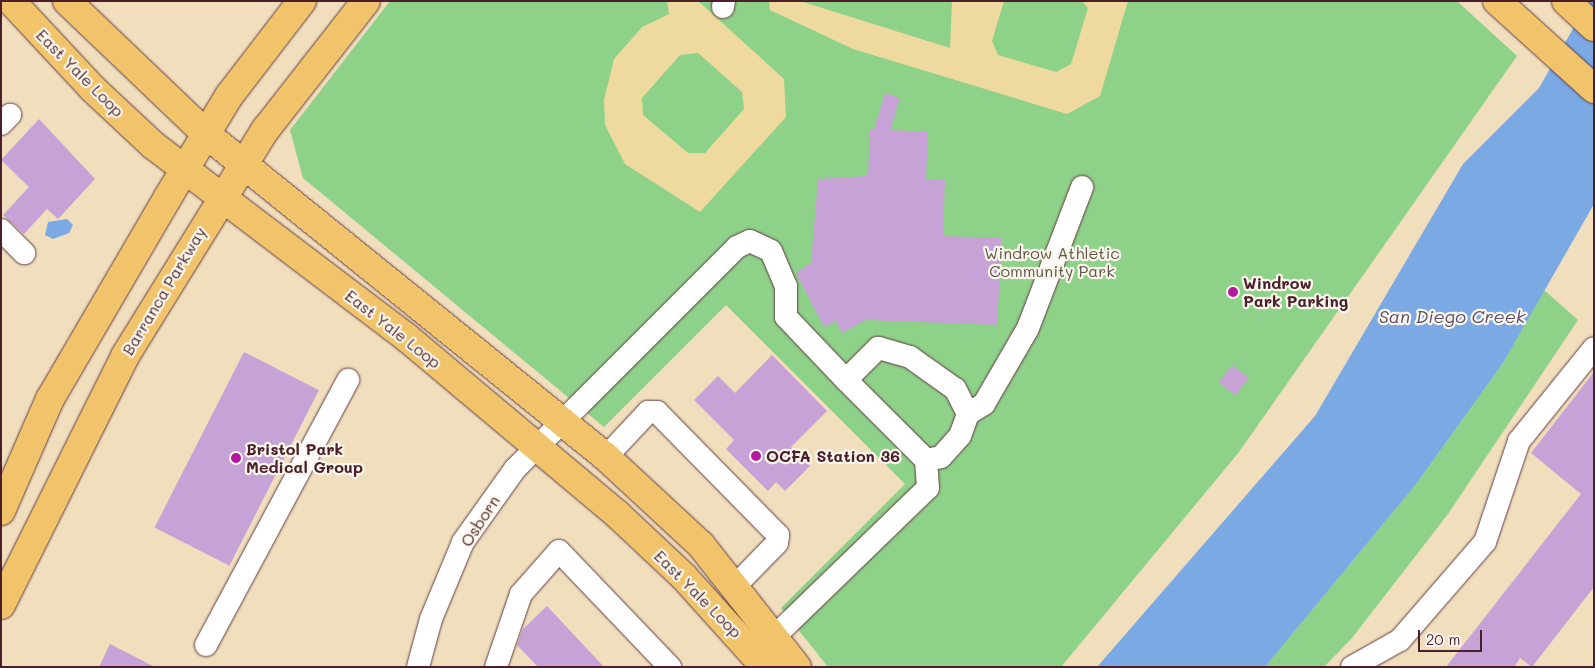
<!DOCTYPE html>
<style>
body{margin:0}
#map{position:relative;width:1595px;height:668px;overflow:hidden;background:#f0debd;font-family:Mali,sans-serif}
div>[style]{position:absolute}
.green>*{inset:0;background:#8ed189}
.sand>*{inset:0;background:#eeda9e}
.water>*{inset:0;background:#7aa9e4}
.building>*{inset:0;background:#c6a2d6;transform-origin:0 0}
.roads{filter:drop-shadow(0 0 1px #633c41) drop-shadow(0 0 1px #633c41)}
.minor>*{height:22px;margin:-11px;padding:0 11px;transform-origin:11px;border-radius:11px;background:#fff}
.major>*{height:28px;margin:-14px;padding:0 14px;transform-origin:14px;border-radius:14px;background:#f1c36a}
.dots>*{width:14px;height:14px;translate:-50% -50%;box-sizing:border-box;border:2px solid #fbf7ec;border-radius:50%}
span{translate:-50% -50%;white-space:nowrap;text-align:center;line-height:1.15;-webkit-text-stroke:4.5px #fbf7ec;paint-order:stroke}
.street-label{font-size:16px;color:#4a1f2b}
.park-label{font-size:16px;color:#5e5447}
.poi-label{font-size:16px;color:#4a1f2b;font-weight:700}
.left{translate:0 -50%;text-align:left}
.water-label{font-size:18px;color:#5b4f6c;font-style:italic}
.frame{position:absolute;inset:0;border:2px solid #4a1f2b;pointer-events:none}
.scale{position:absolute;left:1418px;top:630px;width:64px;height:22px;box-sizing:border-box;border:2px solid #4a1f2b;border-top:0;padding-left:6px;font-size:15px;line-height:18px;white-space:nowrap;color:#4a1f2b;-webkit-text-stroke:4px #fbf7ec;paint-order:stroke}
</style>
<div id="map">
<div class="green">
<i style="clip-path:polygon(390px 1px,1457px 1px,1517px 56px,1239px 452px,1061px 667px,828px 667px,781px 608px,905px 484px,726px 305px,604px 427px,303px 178px,290px 130px)"></i>
<i style="clip-path:polygon(1544px 290px,1578px 320px,1448px 514px,1352px 638px,1324px 667px,1265px 667px,1417px 483px,1503px 363px)"></i>
</div>
<div class="sand">
<i style="clip-path:polygon(evenodd,667px 1px,698px 1px,784px 79px,786px 117px,700px 212px,625px 164px,605px 125px,604px 100px,614px 59px,642px 27px,669px 14px,667px 1px,698px 53px,742px 92px,744px 109px,705px 153px,688px 153px,643px 115px,642px 98px,680px 55px,698px 53px)"></i>
<i style="clip-path:polygon(769px 1px,800px 1px,950px 48px,952px 1px,1004px 1px,992px 41px,998px 55px,1056px 72px,1071px 64px,1088px 8px,1082px 1px,1128px 1px,1100px 96px,1067px 114px,853px 49px,770px 10px)"></i>
</div>
<div class="water">
<i style="clip-path:polygon(1589px 1px,1594px 1px,1594px 204px,1503px 363px,1417px 483px,1265px 667px,1097px 667px,1315px 416px,1463px 164px,1539px 88px)"></i>
<i style="clip-path:polygon(67px 219px,73px 225px,69px 233px,53px 239px,45px 235px,48px 222px)"></i>
</div>
<div class="building">
<i style="clip-path:polygon(885px 93px,900px 98px,890px 130px,928px 132px,926px 179px,945px 180px,943px 236px,1002px 238px,997px 325px,866px 320px,842px 333px,836px 321px,824px 327px,796px 273px,811px 263px,818px 179px,868px 176px,870px 129px,874px 130px)"></i>
<i style="clip-path:polygon(39px 119px,95px 179px,58px 219px,47px 209px,24px 234px,3px 215px,29px 187px,1px 160px)"></i>
<i style="left:244px;top:352px;width:84px;height:197px;rotate:27deg"></i>
<i style="clip-path:polygon(772px 355px,827px 411px,791px 447px,810px 466px,785px 491px,776px 482px,768px 491px,726px 449px,734px 440px,694px 400px,718px 376px,735px 393px)"></i>
<i style="left:1232px;top:365px;width:21px;height:22px;rotate:37deg"></i>
<i style="clip-path:polygon(1594px 372px,1594px 587px,1532px 667px,1520px 658px,1514px 667px,1446px 667px,1581px 494px,1531px 453px)"></i>
<i style="clip-path:polygon(547px 606px,604px 667px,538px 667px,517px 645px,523px 629px)"></i>
<i style="clip-path:polygon(110px 644px,155px 667px,99px 667px)"></i>
</div>
<div class="roads">
<div class="minor">
<i style="left:723px;top:7px;width:6px;rotate:-81deg"></i>
<i style="left:1px;top:124px;width:13px;rotate:-45deg"></i>
<i style="left:1px;top:230px;width:33px;rotate:45deg"></i>
<i style="left:968px;top:414px;width:19px;rotate:-32deg"></i>
<i style="left:984px;top:404px;width:88px;rotate:-59.9deg"></i>
<i style="left:1028px;top:328px;width:151px;rotate:-69deg"></i>
<i style="left:606px;top:457px;width:62px;rotate:-47deg"></i>
<i style="left:648px;top:412px;width:9px"></i>
<i style="left:657px;top:412px;width:173px;rotate:45.5deg"></i>
<i style="left:778px;top:535px;width:8px;rotate:97deg"></i>
<i style="left:777px;top:543px;width:62px;rotate:134.3deg"></i>
<i style="left:774px;top:637px;width:214px;rotate:-44.1deg"></i>
<i style="left:928px;top:488px;width:28px;rotate:-94deg"></i>
<i style="left:206px;top:645px;width:301px;rotate:-61.8deg"></i>
<i style="left:418px;top:667px;width:50px;rotate:-74.8deg"></i>
<i style="left:431px;top:619px;width:83px;rotate:-67.4deg"></i>
<i style="left:463px;top:542px;width:90px;rotate:-54.5deg"></i>
<i style="left:515px;top:469px;width:314px;rotate:-45deg"></i>
<i style="left:737px;top:247px;width:14px;rotate:-25deg"></i>
<i style="left:750px;top:241px;width:23px;rotate:25deg"></i>
<i style="left:771px;top:251px;width:38px;rotate:67deg"></i>
<i style="left:786px;top:286px;width:31px;rotate:90deg"></i>
<i style="left:786px;top:317px;width:87px;rotate:46.4deg"></i>
<i style="left:846px;top:380px;width:113px;rotate:45deg"></i>
<i style="left:926px;top:460px;width:15px;rotate:-11deg"></i>
<i style="left:941px;top:457px;width:28px;rotate:-48deg"></i>
<i style="left:960px;top:436px;width:23px;rotate:-70deg"></i>
<i style="left:968px;top:414px;width:28px;rotate:-117deg"></i>
<i style="left:955px;top:389px;width:55px;rotate:-144.6deg"></i>
<i style="left:910px;top:357px;width:33px;rotate:-164deg"></i>
<i style="left:878px;top:348px;width:45px;rotate:135deg"></i>
<i style="left:496px;top:667px;width:77px;rotate:-71.1deg"></i>
<i style="left:521px;top:594px;width:57px;rotate:-48.5deg"></i>
<i style="left:559px;top:551px;width:161px;rotate:46.3deg"></i>
<i style="left:1352px;top:667px;width:55px;rotate:-29.4deg"></i>
<i style="left:1400px;top:640px;width:130px;rotate:-49.1deg"></i>
<i style="left:1485px;top:542px;width:107px;rotate:-71.4deg"></i>
<i style="left:1519px;top:441px;width:119px;rotate:-51.1deg"></i>
</div>
<div class="major">
<i style="left:11px;top:1px;width:120px;rotate:47deg"></i>
<i style="left:93px;top:89px;width:82px;rotate:43deg"></i>
<i style="left:153px;top:145px;width:318px;rotate:37.2deg"></i>
<i style="left:406px;top:337px;width:275px;rotate:40deg"></i>
<i style="left:617px;top:514px;width:92px;rotate:43.2deg"></i>
<i style="left:684px;top:577px;width:121px;rotate:48deg"></i>
<i style="left:67px;top:1px;width:192px;rotate:43.7deg"></i>
<i style="left:206px;top:134px;width:514px;rotate:38.92deg"></i>
<i style="left:606px;top:457px;width:129px;rotate:42.8deg"></i>
<i style="left:701px;top:545px;width:155px;rotate:51.8deg"></i>
<i style="left:1497px;top:1px;width:131px;rotate:42.2deg"></i>
<i style="left:1566px;top:1px;width:38px;rotate:43deg"></i>
<i style="left:1px;top:511px;width:122px;rotate:-66.4deg"></i>
<i style="left:50px;top:399px;width:234px;rotate:-59.7deg"></i>
<i style="left:168px;top:197px;width:118px;rotate:-58.9deg"></i>
<i style="left:229px;top:96px;width:120px;rotate:-52.5deg"></i>
<i style="left:1px;top:605px;width:278px;rotate:-63.5deg"></i>
<i style="left:125px;top:356px;width:267px;rotate:-58.2deg"></i>
<i style="left:266px;top:129px;width:162px;rotate:-52deg"></i>
</div>
</div>
<div class="dots">
<i style="left:1233px;top:292px;background:#b5179e"></i>
<i style="left:756px;top:456px;background:#b5179e"></i>
<i style="left:236px;top:458px;background:#b5179e"></i>
</div>
<div class="street-label">
<span style="left:80px;top:73px;rotate:45deg">East Yale Loop</span>
<span style="left:164px;top:291px;rotate:-59deg">Barranca Parkway</span>
<span style="left:393px;top:329px;rotate:38deg">East Yale Loop</span>
<span style="left:480px;top:521px;rotate:-57deg">Osborn</span>
<span style="left:698px;top:594px;rotate:45deg">East Yale Loop</span>
</div>
<div class="park-label">
<span style="left:1052px;top:262px">Windrow Athletic<br>Community Park</span>
</div>
<div class="poi-label">
<span class="left" style="left:1243px;top:292px">Windrow<br>Park Parking</span>
<span class="left" style="left:246px;top:458px">Bristol Park<br>Medical Group</span>
<span class="left" style="left:766px;top:456px">OCFA Station 36</span>
</div>
<div class="water-label">
<span style="left:1452px;top:316px">San Diego Creek</span>
</div>
<div class="frame"></div>
<div class="scale">20 m</div>
</div>
